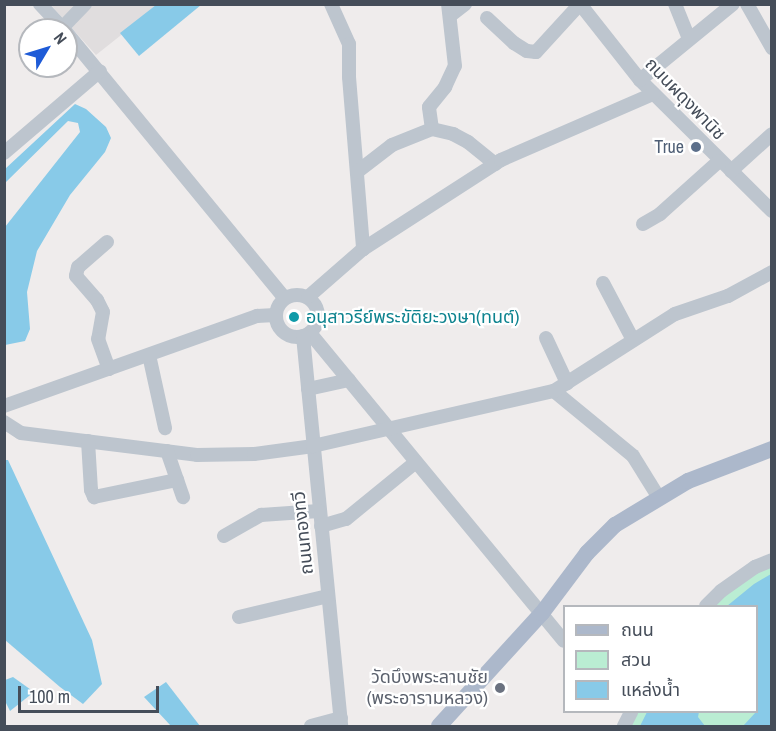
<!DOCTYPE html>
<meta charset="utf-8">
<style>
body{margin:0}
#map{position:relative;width:776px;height:731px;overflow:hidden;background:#efecec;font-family:"Archivo Narrow","Noto Sans Thai",sans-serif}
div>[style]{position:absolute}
.education>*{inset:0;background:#e0ddde}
.green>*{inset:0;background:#baedd3}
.water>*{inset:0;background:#88cae8}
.minor>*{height:14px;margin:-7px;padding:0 7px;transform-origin:7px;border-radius:7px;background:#bdc5ce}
.minor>.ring{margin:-7px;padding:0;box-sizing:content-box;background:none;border:14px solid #bdc5ce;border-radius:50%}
.major>*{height:16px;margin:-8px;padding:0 8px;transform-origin:8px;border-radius:8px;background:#acb8cb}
.dots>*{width:16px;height:16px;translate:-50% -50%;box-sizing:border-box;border:3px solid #fff;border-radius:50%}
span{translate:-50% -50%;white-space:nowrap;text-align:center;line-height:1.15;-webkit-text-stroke:4.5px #fff;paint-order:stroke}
.street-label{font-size:18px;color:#454d59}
.service-label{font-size:18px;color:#4e5e75}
.right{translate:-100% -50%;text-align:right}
.culture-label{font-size:18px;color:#0d838f}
.left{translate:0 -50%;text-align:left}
.worship-label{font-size:18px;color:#5b616d}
.frame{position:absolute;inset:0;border:6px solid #454d59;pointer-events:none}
.legend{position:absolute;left:563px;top:605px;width:195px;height:108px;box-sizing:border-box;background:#fff;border:2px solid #b5b8bd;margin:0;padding:8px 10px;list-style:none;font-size:18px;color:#454d59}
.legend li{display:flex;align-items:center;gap:12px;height:30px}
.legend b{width:30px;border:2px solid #b5b8bd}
.north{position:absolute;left:18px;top:18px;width:60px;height:60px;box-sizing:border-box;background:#fff;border:2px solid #b5b8bd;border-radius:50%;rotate:52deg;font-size:16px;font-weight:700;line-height:24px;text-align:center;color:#454d59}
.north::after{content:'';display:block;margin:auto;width:21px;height:27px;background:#1e5bd7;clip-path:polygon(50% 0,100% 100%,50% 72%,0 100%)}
.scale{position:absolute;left:18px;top:686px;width:141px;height:27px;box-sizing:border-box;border:3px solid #454d59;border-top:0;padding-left:8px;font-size:18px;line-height:21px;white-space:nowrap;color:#454d59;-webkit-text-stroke:4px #fff;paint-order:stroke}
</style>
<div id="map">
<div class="education">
<i style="clip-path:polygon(51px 5px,159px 5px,96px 55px)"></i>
</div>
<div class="green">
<i style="clip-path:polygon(771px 560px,771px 726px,624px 726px,631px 712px,756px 712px,756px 606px,706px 606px)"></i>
</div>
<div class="water">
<i style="clip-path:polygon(156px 5px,201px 5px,139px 56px,120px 33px)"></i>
<i style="clip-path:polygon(75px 104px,86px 109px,106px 127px,111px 138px,105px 152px,70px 195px,37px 251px,27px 292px,30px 329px,25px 341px,5px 345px,5px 227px,80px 132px,78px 123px,68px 121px,5px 183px,5px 169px)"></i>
<i style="clip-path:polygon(5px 460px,8px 460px,92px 640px,102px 684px,83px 704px,60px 687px,5px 640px)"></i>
<i style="clip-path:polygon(771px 574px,771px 726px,743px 726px,756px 712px,756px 606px,727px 606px,754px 584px)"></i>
<i style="clip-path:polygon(13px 677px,34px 692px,10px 711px,5px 701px,5px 680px)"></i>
<i style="clip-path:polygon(166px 682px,200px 726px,171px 726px,144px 697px)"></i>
<i style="clip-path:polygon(647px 712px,699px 712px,698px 717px,705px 726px,640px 726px)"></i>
</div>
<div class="minor">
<i style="left:40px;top:4px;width:35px;rotate:47deg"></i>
<i style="left:331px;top:4px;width:44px;rotate:65.8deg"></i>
<i style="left:349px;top:44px;width:33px;rotate:90deg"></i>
<i style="left:349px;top:77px;width:173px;rotate:85.3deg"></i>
<i style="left:580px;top:4px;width:97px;rotate:51.7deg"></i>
<i style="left:640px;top:80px;width:186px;rotate:44.8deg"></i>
<i style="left:675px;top:4px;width:37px;rotate:68deg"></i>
<i style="left:747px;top:4px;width:51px;rotate:60.4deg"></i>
<i style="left:451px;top:15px;width:18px;rotate:-38deg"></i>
<i style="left:487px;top:18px;width:37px;rotate:43deg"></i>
<i style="left:514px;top:43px;width:15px;rotate:32deg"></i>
<i style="left:527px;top:51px;width:9px;rotate:6deg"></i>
<i style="left:536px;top:52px;width:65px;rotate:-47.5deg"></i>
<i style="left:62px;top:28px;width:33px;rotate:-46deg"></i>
<i style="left:66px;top:32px;width:343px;rotate:50.6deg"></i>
<i style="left:640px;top:80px;width:120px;rotate:-39.3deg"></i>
<i style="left:432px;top:129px;width:22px;rotate:-98deg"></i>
<i style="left:429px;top:107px;width:26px;rotate:-51deg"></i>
<i style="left:445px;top:87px;width:23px;rotate:-65deg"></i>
<i style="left:455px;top:66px;width:62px;rotate:-96.4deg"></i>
<i style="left:4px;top:153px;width:126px;rotate:-40.5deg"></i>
<i style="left:731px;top:171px;width:55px;rotate:-42.1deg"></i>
<i style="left:357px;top:172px;width:44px;rotate:-37.6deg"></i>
<i style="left:392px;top:145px;width:43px;rotate:-21.8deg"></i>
<i style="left:432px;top:129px;width:22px;rotate:13deg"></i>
<i style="left:453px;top:134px;width:17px;rotate:28deg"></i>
<i style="left:468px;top:142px;width:35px;rotate:39deg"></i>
<i style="left:643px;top:224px;width:20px;rotate:-30deg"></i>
<i style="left:660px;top:214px;width:79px;rotate:-41.9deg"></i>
<i style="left:107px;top:242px;width:38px;rotate:139deg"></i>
<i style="left:78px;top:267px;width:9px;rotate:103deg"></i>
<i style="left:76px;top:276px;width:32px;rotate:49deg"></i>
<i style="left:97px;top:300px;width:13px;rotate:63deg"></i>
<i style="left:103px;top:312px;width:27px;rotate:100deg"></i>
<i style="left:98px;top:339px;width:32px;rotate:70deg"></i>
<i style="left:603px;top:283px;width:64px;rotate:62.2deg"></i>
<i class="ring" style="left:276px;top:295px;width:28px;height:28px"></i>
<i style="left:308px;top:297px;width:73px;rotate:-41.1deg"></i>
<i style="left:363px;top:249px;width:164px;rotate:-32.8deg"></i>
<i style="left:501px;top:160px;width:166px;rotate:-23.5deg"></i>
<i style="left:310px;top:333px;width:399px;rotate:50.5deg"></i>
<i style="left:303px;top:336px;width:392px;rotate:84.4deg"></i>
<i style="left:546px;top:338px;width:50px;rotate:65deg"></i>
<i style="left:149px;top:355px;width:75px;rotate:77.6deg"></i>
<i style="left:308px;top:389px;width:42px;rotate:-12.4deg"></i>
<i style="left:554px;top:391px;width:102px;rotate:39.4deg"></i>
<i style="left:633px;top:456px;width:49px;rotate:58.2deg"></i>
<i style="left:4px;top:406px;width:269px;rotate:-19.6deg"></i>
<i style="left:257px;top:316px;width:18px;rotate:-3deg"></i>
<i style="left:4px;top:422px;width:20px;rotate:33deg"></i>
<i style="left:21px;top:433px;width:177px;rotate:7.1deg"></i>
<i style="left:197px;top:455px;width:57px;rotate:-1deg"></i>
<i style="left:254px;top:454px;width:60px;rotate:-7.7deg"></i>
<i style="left:313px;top:446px;width:247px;rotate:-12.9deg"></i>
<i style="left:554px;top:391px;width:143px;rotate:-32.5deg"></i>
<i style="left:675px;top:314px;width:56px;rotate:-18.8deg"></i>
<i style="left:728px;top:296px;width:50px;rotate:-28.6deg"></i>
<i style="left:88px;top:441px;width:49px;rotate:86.5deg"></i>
<i style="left:91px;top:490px;width:8px;rotate:67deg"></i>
<i style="left:94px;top:497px;width:85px;rotate:-11.6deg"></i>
<i style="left:167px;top:451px;width:49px;rotate:70.8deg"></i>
<i style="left:321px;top:526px;width:26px;rotate:-16deg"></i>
<i style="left:346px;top:519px;width:90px;rotate:-39.2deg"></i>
<i style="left:224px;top:536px;width:43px;rotate:-29.6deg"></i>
<i style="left:261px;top:515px;width:58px;rotate:-3.9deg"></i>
<i style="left:706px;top:606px;width:21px;rotate:-45deg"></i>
<i style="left:721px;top:591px;width:42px;rotate:-35.2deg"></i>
<i style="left:755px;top:567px;width:18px;rotate:-22deg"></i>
<i style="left:239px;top:617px;width:91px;rotate:-13.3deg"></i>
<i style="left:311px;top:726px;width:31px;rotate:-15deg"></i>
<i style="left:624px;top:726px;width:16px;rotate:-63deg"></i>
</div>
<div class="major">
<i style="left:439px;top:726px;width:153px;rotate:-47.7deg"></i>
<i style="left:542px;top:613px;width:75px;rotate:-53.1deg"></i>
<i style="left:587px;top:553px;width:40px;rotate:-45deg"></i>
<i style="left:615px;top:525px;width:85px;rotate:-31.1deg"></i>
<i style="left:688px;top:481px;width:90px;rotate:-20.9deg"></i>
</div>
<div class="dots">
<i style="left:696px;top:147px;background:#5c6f8a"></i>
<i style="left:294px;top:317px;background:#0f9aa8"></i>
<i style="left:500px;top:688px;background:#6b7280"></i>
</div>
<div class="street-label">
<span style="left:685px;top:99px;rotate:46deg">ถนนผดุงพานิช</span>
<span style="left:303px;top:533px;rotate:-96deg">ถนนทองทวี</span>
</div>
<div class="service-label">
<span class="right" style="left:684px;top:147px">True</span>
</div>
<div class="culture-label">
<span class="left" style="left:306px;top:317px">อนุสาวรีย์พระขัติยะวงษา(ทนต์)</span>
</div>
<div class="worship-label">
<span class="right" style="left:488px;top:688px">วัดบึงพระลานชัย<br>(พระอารามหลวง)</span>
</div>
<div class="frame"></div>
<ul class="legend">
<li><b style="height:8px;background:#acb8cb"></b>ถนน</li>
<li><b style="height:16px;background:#baedd3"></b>สวน</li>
<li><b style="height:16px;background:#88cae8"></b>แหล่งน้ำ</li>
</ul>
<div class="north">N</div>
<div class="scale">100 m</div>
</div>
